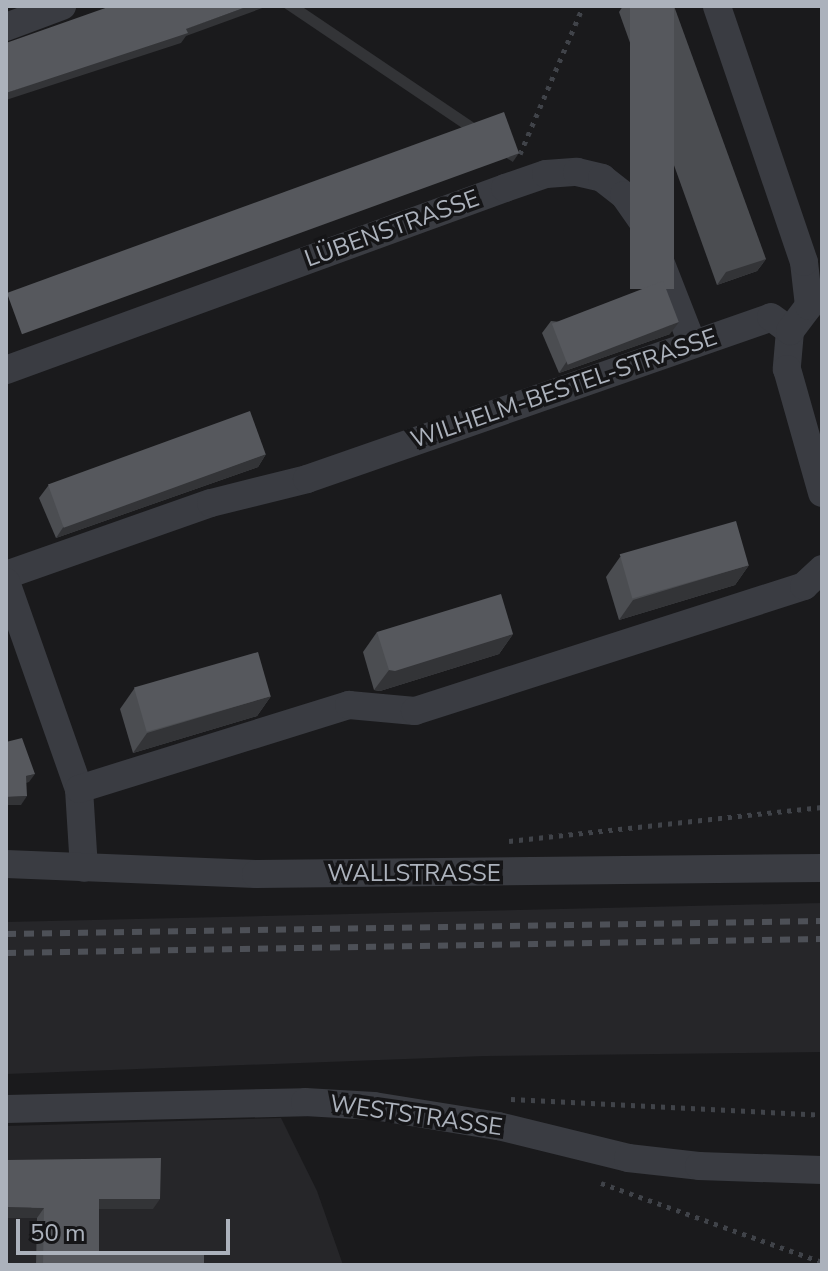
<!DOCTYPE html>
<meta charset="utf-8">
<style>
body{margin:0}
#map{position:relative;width:828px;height:1271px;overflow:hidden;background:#1a1a1c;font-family:"Nunito Sans",sans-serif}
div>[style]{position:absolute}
.built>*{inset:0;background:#262629}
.path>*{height:5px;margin-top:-2.5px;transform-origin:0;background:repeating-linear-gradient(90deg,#404349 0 4px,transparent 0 10px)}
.minor>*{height:28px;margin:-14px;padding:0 14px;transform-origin:14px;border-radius:14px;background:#3a3c42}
.rail>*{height:6px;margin-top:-3px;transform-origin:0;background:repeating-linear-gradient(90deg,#4d5057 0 10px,transparent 0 18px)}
.wall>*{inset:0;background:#4b4d51}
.shaded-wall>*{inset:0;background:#333437;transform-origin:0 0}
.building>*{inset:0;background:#56585d;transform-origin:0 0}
span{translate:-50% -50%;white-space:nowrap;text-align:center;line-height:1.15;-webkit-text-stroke:7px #151517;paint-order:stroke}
.street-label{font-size:24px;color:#acb2bc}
.frame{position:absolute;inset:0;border:8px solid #acb2bc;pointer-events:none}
.scale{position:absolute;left:16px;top:1219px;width:214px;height:36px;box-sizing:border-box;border:4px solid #acb2bc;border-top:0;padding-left:10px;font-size:24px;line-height:28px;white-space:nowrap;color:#acb2bc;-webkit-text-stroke:6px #151517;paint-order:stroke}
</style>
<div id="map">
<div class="built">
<i style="clip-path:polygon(822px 903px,822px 1052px,484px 1056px,6px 1074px,6px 922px)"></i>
<i style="clip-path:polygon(281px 1118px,317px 1191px,343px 1265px,6px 1265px,6px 1126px)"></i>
</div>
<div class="path">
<i style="left:520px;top:154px;width:161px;rotate:-66.9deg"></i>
<i style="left:509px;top:841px;width:315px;rotate:-6.2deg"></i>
<i style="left:511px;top:1099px;width:311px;rotate:2.9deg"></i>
<i style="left:601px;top:1183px;width:235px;rotate:19.7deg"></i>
</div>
<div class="minor">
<i style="left:6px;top:27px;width:60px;rotate:-20.6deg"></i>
<i style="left:790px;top:331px;width:38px;rotate:95deg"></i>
<i style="left:787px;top:369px;width:129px;rotate:74.2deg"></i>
<i style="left:6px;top:370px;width:531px;rotate:-20.04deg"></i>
<i style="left:505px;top:188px;width:43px;rotate:-18.9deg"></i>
<i style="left:546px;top:174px;width:31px;rotate:-4deg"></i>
<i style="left:577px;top:172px;width:26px;rotate:13deg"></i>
<i style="left:602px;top:178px;width:28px;rotate:38deg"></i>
<i style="left:624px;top:195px;width:40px;rotate:55.1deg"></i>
<i style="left:647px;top:228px;width:123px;rotate:68.6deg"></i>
<i style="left:6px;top:575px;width:217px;rotate:-19.4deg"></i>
<i style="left:211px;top:503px;width:99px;rotate:-14deg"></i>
<i style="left:307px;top:479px;width:491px;rotate:-19.2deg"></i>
<i style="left:771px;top:317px;width:24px;rotate:36deg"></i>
<i style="left:790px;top:331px;width:31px;rotate:-53deg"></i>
<i style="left:809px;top:306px;width:44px;rotate:-96.5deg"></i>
<i style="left:804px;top:262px;width:270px;rotate:-108.8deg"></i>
<i style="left:6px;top:582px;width:219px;rotate:70.6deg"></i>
<i style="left:79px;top:789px;width:79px;rotate:86.4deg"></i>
<i style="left:79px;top:789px;width:283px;rotate:-17.3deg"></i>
<i style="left:349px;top:705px;width:66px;rotate:5.2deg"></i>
<i style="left:415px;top:711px;width:409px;rotate:-17.8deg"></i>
<i style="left:804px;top:586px;width:25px;rotate:-43deg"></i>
<i style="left:6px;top:864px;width:250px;rotate:2.3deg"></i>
<i style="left:256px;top:874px;width:566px;rotate:-0.61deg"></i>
<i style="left:6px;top:1109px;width:299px;rotate:-1.3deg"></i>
<i style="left:305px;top:1102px;width:69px;rotate:3.3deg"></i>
<i style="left:374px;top:1106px;width:126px;rotate:9.2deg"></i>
<i style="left:498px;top:1126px;width:134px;rotate:13.8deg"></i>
<i style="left:628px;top:1158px;width:71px;rotate:6.4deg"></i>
<i style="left:699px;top:1166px;width:123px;rotate:1.9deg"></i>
</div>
<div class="rail">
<i style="left:6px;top:934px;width:816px;rotate:-0.91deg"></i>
<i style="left:6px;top:953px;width:816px;rotate:-0.98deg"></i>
</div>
<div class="wall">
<i style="clip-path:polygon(623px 6px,674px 6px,766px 259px,757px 271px,717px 285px,619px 12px)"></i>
<i style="clip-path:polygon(551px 321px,670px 334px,559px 373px,542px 333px)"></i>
<i style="clip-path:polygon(266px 454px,258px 467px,56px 538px,39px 498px,48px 486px)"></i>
<i style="clip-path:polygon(620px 557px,749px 565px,735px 585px,619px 620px,606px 577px)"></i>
<i style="clip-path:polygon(377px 632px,513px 634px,499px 654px,380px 691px,374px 690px,363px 652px)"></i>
<i style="clip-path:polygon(134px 689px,271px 696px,257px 716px,133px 753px,120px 709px)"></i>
<i style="clip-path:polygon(6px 1160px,153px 1209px,99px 1209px,99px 1254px,204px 1265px,36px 1265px,37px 1218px)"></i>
</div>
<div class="shaded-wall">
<i style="clip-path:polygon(249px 6px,268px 6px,186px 36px,181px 43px,6px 100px,6px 93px)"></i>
<i style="left:519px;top:153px;width:11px;height:544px;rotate:124deg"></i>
<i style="clip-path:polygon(766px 259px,757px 271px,717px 285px,726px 272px)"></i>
<i style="clip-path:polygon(679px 322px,670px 334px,559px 373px,567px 361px)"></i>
<i style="clip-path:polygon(266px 454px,258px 467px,56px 538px,64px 526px)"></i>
<i style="clip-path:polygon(749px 565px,735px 585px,619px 620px,633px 600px)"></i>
<i style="clip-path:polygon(513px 634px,499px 654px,380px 691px,374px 690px,389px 670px)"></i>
<i style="clip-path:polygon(271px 696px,257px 716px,133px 753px,147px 733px)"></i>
<i style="clip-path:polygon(35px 774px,29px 782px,20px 785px,26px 776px)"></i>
<i style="clip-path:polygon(27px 796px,21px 805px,6px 805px,6px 797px)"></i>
<i style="clip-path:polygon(99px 1199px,160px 1199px,153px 1209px,92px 1209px)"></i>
<i style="clip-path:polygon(6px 1207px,44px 1208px,37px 1218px,6px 1218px)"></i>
</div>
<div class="building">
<i style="clip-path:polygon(111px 6px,249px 6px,186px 29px,188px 33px,6px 93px,6px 43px)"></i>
<i style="left:630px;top:6px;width:44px;height:283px"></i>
<i style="left:504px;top:112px;width:44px;height:529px;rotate:70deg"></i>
<i style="left:663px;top:281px;width:44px;height:119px;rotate:69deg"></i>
<i style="left:250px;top:411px;width:46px;height:215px;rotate:70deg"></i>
<i style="left:736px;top:521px;width:46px;height:121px;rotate:74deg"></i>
<i style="clip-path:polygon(501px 594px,513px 634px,395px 671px,389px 670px,377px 632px)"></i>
<i style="left:258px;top:652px;width:46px;height:129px;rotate:74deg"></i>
<i style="clip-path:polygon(22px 738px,35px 774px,26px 776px,27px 796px,6px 797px,6px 742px)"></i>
<i style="clip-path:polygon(161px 1158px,160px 1199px,99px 1199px,99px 1254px,204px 1255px,204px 1265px,43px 1265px,44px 1208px,6px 1207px,6px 1160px)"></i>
</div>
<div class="street-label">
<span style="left:392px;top:229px;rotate:-20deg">LÜBENSTRASSE</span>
<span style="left:564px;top:389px;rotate:-19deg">WILHELM-BESTEL-STRASSE</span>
<span style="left:414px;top:874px">WALLSTRASSE</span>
<span style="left:416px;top:1116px;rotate:8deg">WESTSTRASSE</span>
</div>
<div class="frame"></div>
<div class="scale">50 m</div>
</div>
